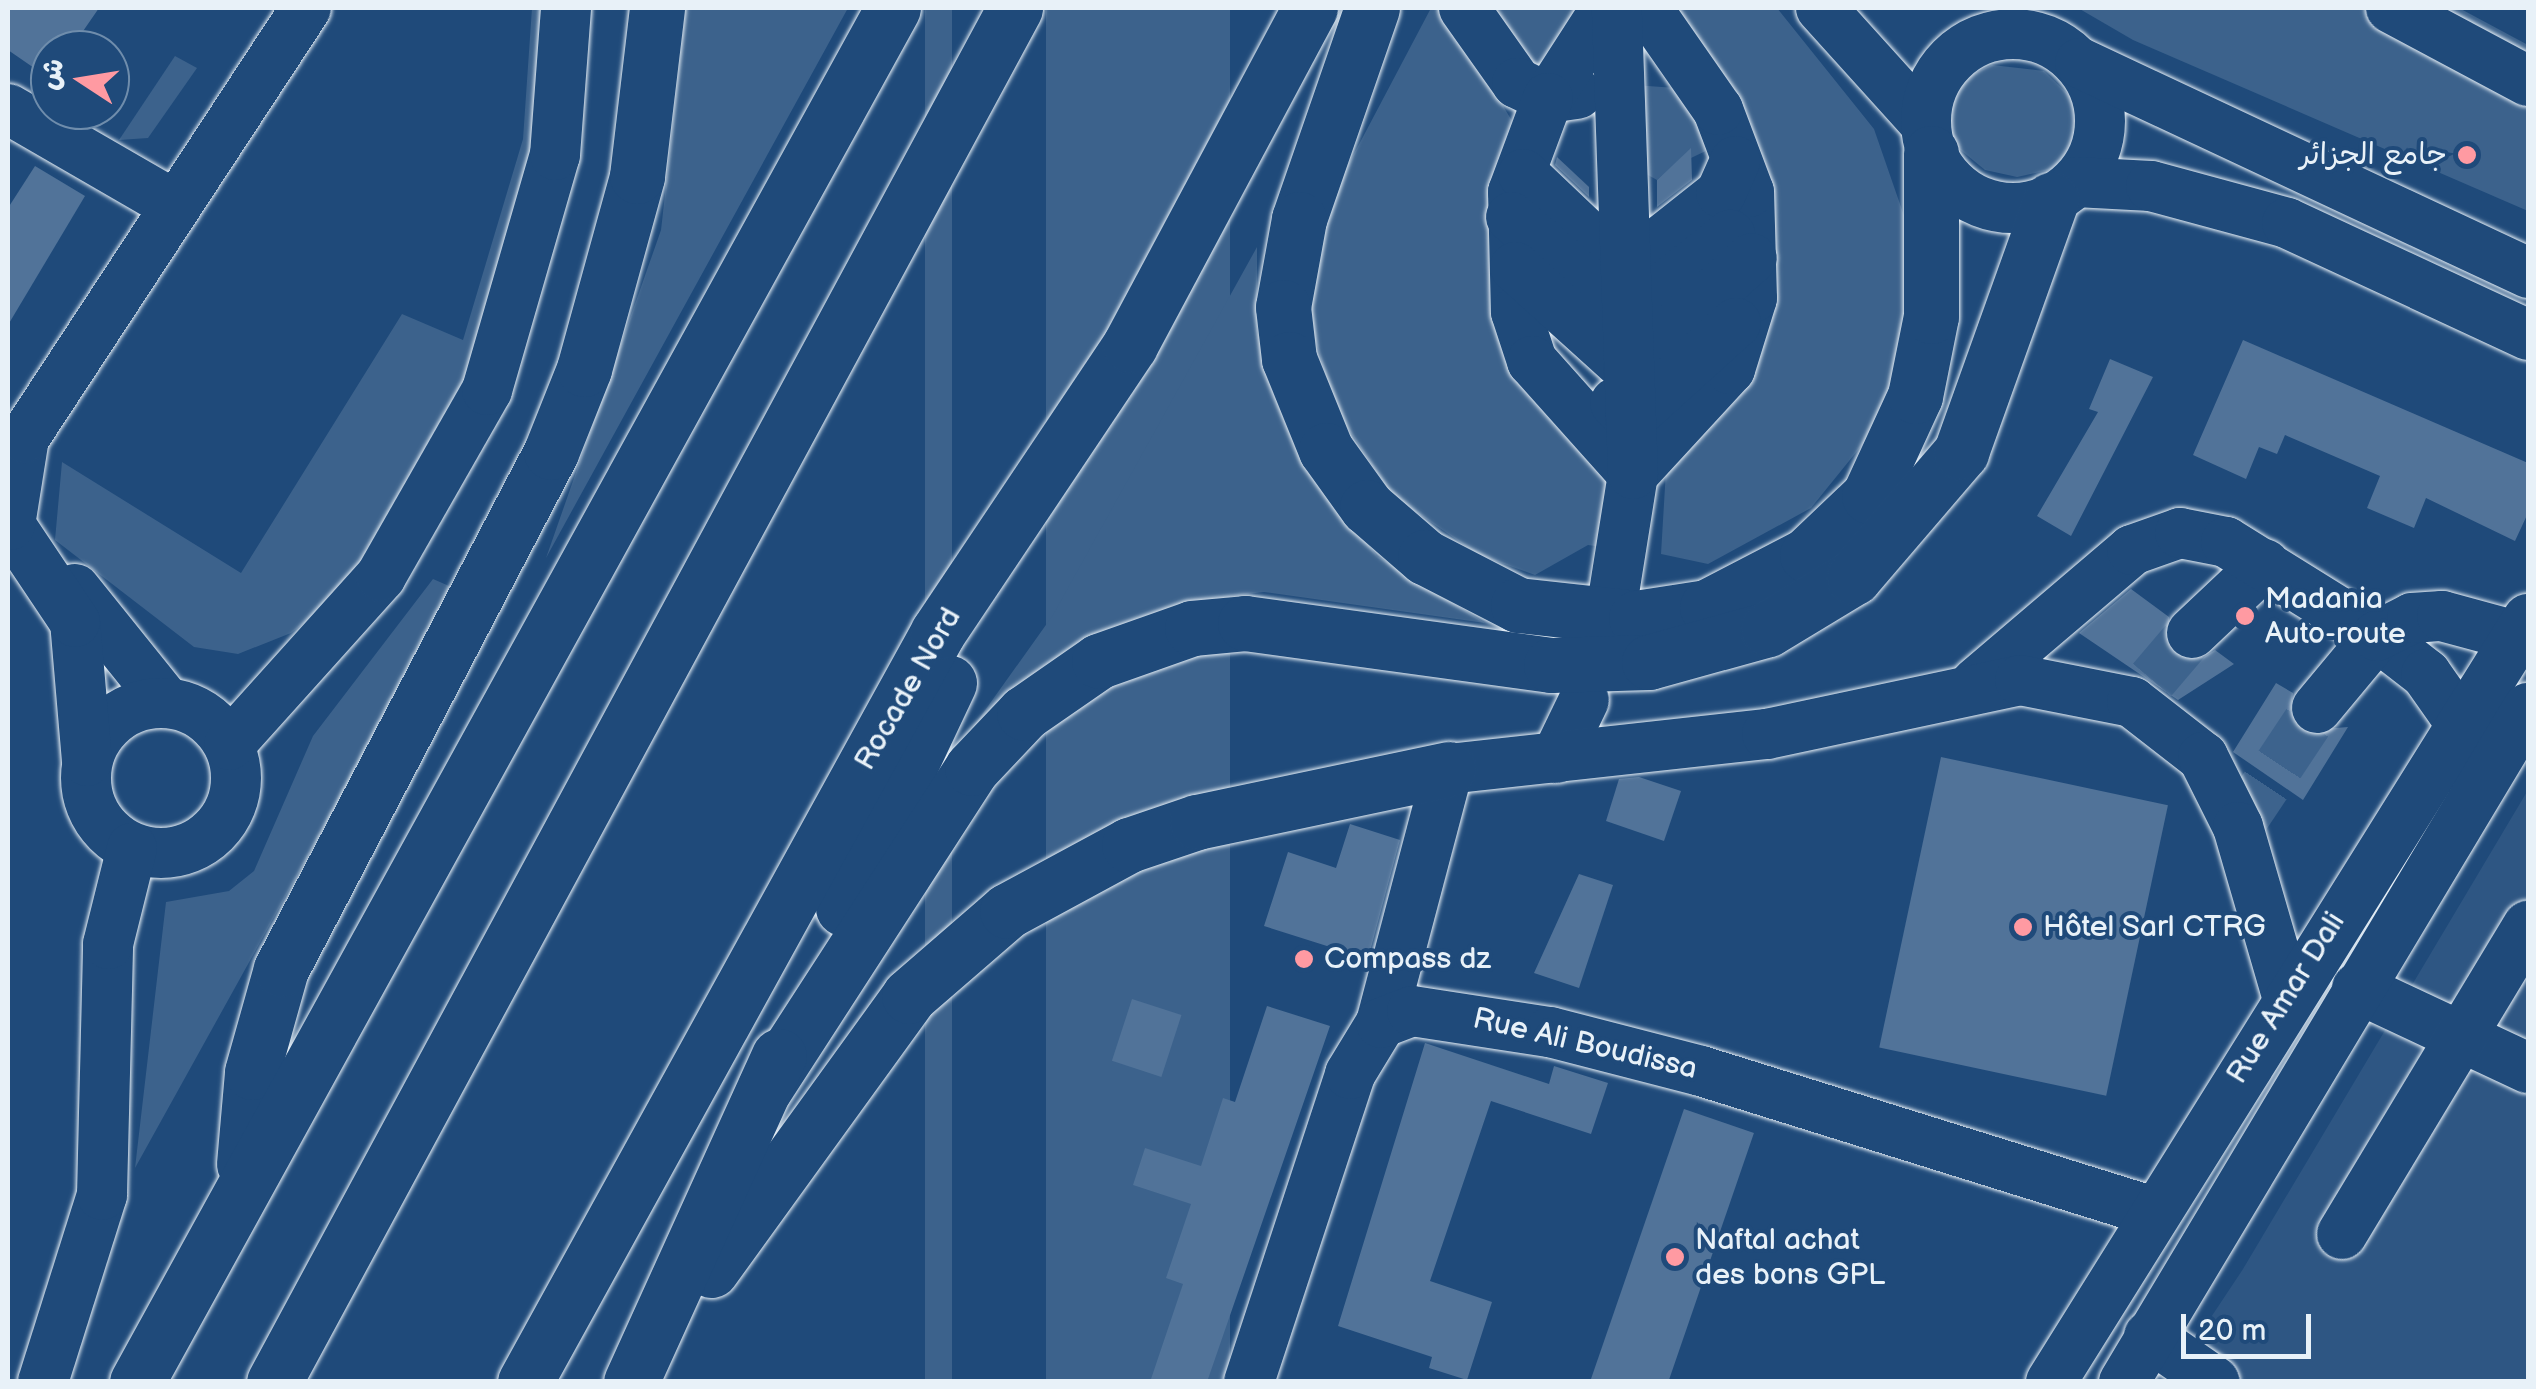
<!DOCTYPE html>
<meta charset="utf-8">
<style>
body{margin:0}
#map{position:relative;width:2536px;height:1389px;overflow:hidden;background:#1f4a7a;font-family:"Balsamiq Sans","Playpen Sans Arabic",sans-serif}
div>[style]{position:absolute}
.built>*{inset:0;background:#2e5683}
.green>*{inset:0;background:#3c628c;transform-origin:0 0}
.building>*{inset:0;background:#517399;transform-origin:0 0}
.minor-tunnel>*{height:50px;margin-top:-25px;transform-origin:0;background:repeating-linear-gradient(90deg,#3d638d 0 50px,transparent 0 75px)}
.roads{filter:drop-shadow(0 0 2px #e8f1f8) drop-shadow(0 0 2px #e8f1f8)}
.minor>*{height:50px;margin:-25px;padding:0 25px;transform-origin:25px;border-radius:25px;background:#1f4a7a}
.minor>.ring{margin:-25px;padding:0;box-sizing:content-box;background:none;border:50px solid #1f4a7a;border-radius:50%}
.highway>*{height:55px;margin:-27.5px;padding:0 27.5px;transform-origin:27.5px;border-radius:27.5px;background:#1f4a7a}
.dots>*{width:28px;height:28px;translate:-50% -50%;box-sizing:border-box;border:5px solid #1f4a7a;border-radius:50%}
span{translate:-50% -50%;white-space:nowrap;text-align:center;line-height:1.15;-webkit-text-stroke:8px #1f4a7a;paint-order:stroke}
.poi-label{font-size:30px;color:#e8f1f8}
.right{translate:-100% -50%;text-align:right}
.left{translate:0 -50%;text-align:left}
.street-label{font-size:30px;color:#e8f1f8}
.frame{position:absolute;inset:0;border:10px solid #e8f1f8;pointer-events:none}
.north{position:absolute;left:30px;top:30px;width:100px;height:100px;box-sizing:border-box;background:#1f4a7a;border:2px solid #6f8dac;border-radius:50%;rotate:282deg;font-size:28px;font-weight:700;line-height:40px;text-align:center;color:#e8f1f8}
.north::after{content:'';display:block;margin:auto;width:35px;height:45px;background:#ff9aa2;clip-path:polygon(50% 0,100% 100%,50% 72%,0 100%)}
.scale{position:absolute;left:2181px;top:1314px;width:130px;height:45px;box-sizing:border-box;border:5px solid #e8f1f8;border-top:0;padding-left:12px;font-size:30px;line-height:35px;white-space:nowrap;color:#e8f1f8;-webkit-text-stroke:8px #1f4a7a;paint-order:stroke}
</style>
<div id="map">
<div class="built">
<i style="clip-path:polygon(2528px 790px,2528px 1381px,2168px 1382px,2243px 1269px)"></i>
</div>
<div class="green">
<i style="clip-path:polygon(532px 8px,546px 8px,537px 132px,457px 406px,420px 478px,334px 600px,291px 633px,238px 654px,194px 647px,55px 540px,62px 462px,241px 573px,402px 314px,463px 340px,523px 139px)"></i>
<i style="clip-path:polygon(686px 8px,848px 8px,546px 558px,661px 230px)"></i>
<i style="left:925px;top:8px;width:27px;height:1561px"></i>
<i style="left:1046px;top:8px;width:184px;height:1562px"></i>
<i style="clip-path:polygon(1431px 8px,1445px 8px,1512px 121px,1519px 157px,1507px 347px,1611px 473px,1609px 548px,1588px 545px,1535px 575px,1479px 555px,1393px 496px,1337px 412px,1313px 332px,1309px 289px,1327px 205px)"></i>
<i style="clip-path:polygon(1478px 8px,1591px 8px,1547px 75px,1532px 71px)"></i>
<i style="clip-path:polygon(1672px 8px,1777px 8px,1874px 129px,1918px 256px,1883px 419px,1811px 508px,1708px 564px,1661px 554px,1666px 470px,1760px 350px)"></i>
<i style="clip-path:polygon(2078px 8px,2369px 8px,2528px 92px,2528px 211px,2133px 40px)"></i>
<i style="clip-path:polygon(2411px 8px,2459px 8px,2528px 45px,2528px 71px)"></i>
<i style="clip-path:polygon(175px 56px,197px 68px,148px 138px,119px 140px)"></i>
<i style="clip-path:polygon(1992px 65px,2044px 71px,2077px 103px,2074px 152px,2053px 169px,2017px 177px,1985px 170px,1946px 138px,1946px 100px,1960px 80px)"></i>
<i style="clip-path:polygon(1634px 85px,1676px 88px,1714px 147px,1691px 158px,1690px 150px,1657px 180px,1639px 170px)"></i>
<i style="clip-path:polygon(1257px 247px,1257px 332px,1306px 470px,1377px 556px,1485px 623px,1264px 592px,1178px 602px,1061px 651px,956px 751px,1053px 615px)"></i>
<i style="clip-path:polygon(433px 579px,456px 589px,135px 1168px,166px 902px,229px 891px,254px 871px,313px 736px)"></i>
</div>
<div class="building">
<i style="clip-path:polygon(8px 8px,99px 8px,70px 50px,50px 50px,50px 79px,8px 50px)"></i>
<i style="clip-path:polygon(1691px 148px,1692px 180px,1657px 207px,1657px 180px)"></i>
<i style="clip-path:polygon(1557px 157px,1589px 187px,1589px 197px,1555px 165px)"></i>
<i style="clip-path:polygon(35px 166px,85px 196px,8px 325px,8px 208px)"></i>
<i style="clip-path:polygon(2243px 340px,2528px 463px,2528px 513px,2515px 541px,2426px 498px,2414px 528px,2367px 508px,2380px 476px,2285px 435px,2277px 454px,2259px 447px,2246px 479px,2193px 455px)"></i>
<i style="clip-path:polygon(2110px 359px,2153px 377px,2071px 536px,2037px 516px,2098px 412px,2089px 409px)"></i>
<i style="clip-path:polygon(2131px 589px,2169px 617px,2172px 653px,2198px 661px,2215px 650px,2234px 664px,2178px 700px,2079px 633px)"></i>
<i style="clip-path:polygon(2276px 683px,2293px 693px,2290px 717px,2299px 731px,2348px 727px,2303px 800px,2233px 752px)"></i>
<i style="left:1941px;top:757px;width:232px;height:297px;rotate:12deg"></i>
<i style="clip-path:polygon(1639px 777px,1681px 791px,1664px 841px,1606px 821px,1619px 779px)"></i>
<i style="clip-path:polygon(1350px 824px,1400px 840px,1368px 959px,1264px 926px,1288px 852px,1336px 868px)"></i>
<i style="clip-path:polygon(1579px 874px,1613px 885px,1579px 988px,1534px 973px)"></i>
<i style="left:1132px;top:999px;width:52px;height:65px;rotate:18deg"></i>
<i style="clip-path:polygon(1267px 1006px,1330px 1026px,1207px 1382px,1150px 1382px,1183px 1284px,1166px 1278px,1191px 1204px,1133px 1185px,1145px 1148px,1201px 1166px,1223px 1098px,1235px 1102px)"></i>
<i style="clip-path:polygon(1425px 1043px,1549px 1084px,1554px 1066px,1608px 1083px,1591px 1134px,1491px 1101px,1430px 1281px,1492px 1302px,1467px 1380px,1429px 1368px,1432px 1357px,1338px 1326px)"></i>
<i style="left:1684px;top:1109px;width:74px;height:287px;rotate:19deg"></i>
</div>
<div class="minor-tunnel">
<i style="left:2152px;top:680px;width:62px;rotate:-49.6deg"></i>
<i style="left:2238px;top:827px;width:143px;rotate:-56.4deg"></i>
</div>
<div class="roads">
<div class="minor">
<i style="left:1464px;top:8px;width:92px;rotate:54.8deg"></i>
<i style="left:1517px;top:83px;width:34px;rotate:26deg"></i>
<i style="left:1548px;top:98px;width:30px;rotate:-8deg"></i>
<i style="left:1606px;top:8px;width:107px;rotate:122.8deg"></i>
<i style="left:1548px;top:98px;width:100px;rotate:110.4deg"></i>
<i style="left:1513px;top:192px;width:120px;rotate:88.6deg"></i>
<i style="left:1516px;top:312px;width:52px;rotate:71.9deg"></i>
<i style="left:1532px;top:361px;width:152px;rotate:48.2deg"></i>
<i style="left:1633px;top:474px;width:143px;rotate:-47.3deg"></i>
<i style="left:1730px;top:369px;width:74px;rotate:-72.8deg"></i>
<i style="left:1752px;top:298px;width:106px;rotate:-91.6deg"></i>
<i style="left:1749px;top:192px;width:88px;rotate:-110.7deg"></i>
<i style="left:1718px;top:110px;width:124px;rotate:-124.8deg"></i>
<i style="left:1821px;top:8px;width:155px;rotate:47.9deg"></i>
<i style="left:2391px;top:8px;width:155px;rotate:28.1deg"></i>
<i class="ring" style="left:1926px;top:34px;width:124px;height:124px"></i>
<i style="left:2080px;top:63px;width:495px;rotate:25.1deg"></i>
<i style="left:8px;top:109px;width:188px;rotate:30deg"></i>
<i style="left:1523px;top:174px;width:139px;rotate:43.5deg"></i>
<i style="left:1624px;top:270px;width:124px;rotate:-38.4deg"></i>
<i style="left:1721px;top:193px;width:35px;rotate:-66deg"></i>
<i style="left:2076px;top:182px;width:75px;rotate:3.1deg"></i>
<i style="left:2151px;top:186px;width:141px;rotate:15.2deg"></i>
<i style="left:2287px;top:223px;width:266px;rotate:24.9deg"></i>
<i style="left:1511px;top:217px;width:153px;rotate:40.8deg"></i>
<i style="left:1627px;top:317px;width:132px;rotate:-38.5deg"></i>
<i style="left:1515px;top:267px;width:152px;rotate:42.1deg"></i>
<i style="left:1628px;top:369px;width:166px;rotate:-41.8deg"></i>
<i style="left:1615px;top:403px;width:22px;rotate:47deg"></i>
<i style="left:1630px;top:419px;width:143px;rotate:-42.2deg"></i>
<i style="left:75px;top:589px;width:145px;rotate:51.2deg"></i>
<i style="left:1613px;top:599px;width:127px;rotate:-80.9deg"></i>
<i style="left:1633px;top:474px;width:466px;rotate:-92deg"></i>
<i style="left:2192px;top:633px;width:100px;rotate:-43.4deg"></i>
<i style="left:1976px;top:683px;width:205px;rotate:-40.4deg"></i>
<i style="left:2132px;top:550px;width:51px;rotate:-19.5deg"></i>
<i style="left:2180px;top:533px;width:47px;rotate:11.1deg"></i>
<i style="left:2226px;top:542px;width:178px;rotate:31.9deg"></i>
<i style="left:2377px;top:636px;width:62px;rotate:37.8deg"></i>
<i style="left:2426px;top:674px;width:57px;rotate:54.9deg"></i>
<i class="ring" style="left:86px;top:703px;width:100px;height:100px"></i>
<i style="left:2317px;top:708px;width:94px;rotate:-50.2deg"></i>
<i style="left:2377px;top:636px;width:39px;rotate:-27deg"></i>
<i style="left:2412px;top:618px;width:30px;rotate:-4deg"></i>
<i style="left:2442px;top:616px;width:77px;rotate:15.1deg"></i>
<i style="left:229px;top:745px;width:227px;rotate:-48deg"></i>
<i style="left:381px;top:576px;width:214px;rotate:-60.3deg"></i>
<i style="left:487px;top:390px;width:245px;rotate:-73.9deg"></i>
<i style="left:555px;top:155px;width:147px;rotate:-85.7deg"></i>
<i style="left:1556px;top:758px;width:64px;rotate:-64.2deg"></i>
<i style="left:87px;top:761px;width:140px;rotate:-94.9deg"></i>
<i style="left:75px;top:622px;width:117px;rotate:-123.8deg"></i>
<i style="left:10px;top:525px;width:88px;rotate:-80.9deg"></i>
<i style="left:24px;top:438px;width:514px;rotate:-56.74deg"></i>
<i style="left:2357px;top:988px;width:189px;rotate:25.1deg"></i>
<i style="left:1381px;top:1023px;width:263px;rotate:-75.2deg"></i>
<i style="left:1448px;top:769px;width:321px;rotate:-6.3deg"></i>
<i style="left:1767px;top:734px;width:259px;rotate:-12deg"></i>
<i style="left:2020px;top:680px;width:114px;rotate:11.1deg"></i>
<i style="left:2132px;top:702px;width:90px;rotate:37.8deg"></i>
<i style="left:2203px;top:757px;width:78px;rotate:63.4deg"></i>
<i style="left:2238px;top:827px;width:176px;rotate:73.8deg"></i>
<i style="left:2342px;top:1234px;width:360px;rotate:-58.9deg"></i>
<i style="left:2149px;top:1336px;width:80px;rotate:34.9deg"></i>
<i style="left:43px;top:1382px;width:196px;rotate:-72.5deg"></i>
<i style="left:102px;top:1195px;width:251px;rotate:-88.6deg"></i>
<i style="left:108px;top:944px;width:99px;rotate:-76deg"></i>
<i style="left:1249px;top:1382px;width:324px;rotate:-71.8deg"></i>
<i style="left:1350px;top:1074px;width:60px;rotate:-58.7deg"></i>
<i style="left:1381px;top:1023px;width:33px;rotate:-21deg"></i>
<i style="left:1412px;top:1011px;width:140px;rotate:8.7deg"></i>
<i style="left:1550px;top:1032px;width:156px;rotate:14.5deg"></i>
<i style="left:1701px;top:1071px;width:475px;rotate:17.3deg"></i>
<i style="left:2051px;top:1382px;width:900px;rotate:-57.99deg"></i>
<i style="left:2124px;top:1382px;width:786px;rotate:-59.06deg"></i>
</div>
<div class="highway">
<i style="left:1372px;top:8px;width:223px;rotate:109.1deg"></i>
<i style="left:1299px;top:219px;width:89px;rotate:100.3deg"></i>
<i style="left:1283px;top:307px;width:52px;rotate:83.4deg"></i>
<i style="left:1289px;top:359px;width:98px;rotate:67.9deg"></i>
<i style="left:1326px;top:450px;width:70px;rotate:54.3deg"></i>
<i style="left:1367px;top:507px;width:77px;rotate:40.8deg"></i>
<i style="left:1425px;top:557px;width:105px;rotate:27.3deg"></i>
<i style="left:1518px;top:605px;width:119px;rotate:6.3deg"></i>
<i style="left:1636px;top:618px;width:72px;rotate:-8.8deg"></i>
<i style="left:1707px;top:607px;width:113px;rotate:-27.5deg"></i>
<i style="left:1807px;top:555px;width:86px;rotate:-43.6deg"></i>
<i style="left:1869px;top:496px;width:110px;rotate:-65.3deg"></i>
<i style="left:1915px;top:396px;width:82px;rotate:-78.7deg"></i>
<i style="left:1931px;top:316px;width:163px;rotate:-90deg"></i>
<i style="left:843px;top:908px;width:249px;rotate:-64.8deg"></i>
<i style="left:765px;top:1088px;width:381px;rotate:-57.1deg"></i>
<i style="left:972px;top:768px;width:76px;rotate:-46.6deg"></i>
<i style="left:1024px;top:713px;width:91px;rotate:-34.7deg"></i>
<i style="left:1099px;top:661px;width:99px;rotate:-19.5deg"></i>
<i style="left:1192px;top:628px;width:53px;rotate:-5.4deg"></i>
<i style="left:1245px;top:623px;width:309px;rotate:7.8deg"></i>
<i style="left:1551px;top:665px;width:98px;rotate:-1.8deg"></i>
<i style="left:1649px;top:662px;width:123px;rotate:-15.5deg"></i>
<i style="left:1768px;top:629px;width:100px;rotate:-31.2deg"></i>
<i style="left:1854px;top:577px;width:165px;rotate:-49.4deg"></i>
<i style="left:1961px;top:452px;width:268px;rotate:-70.3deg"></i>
<i style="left:244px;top:1164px;width:92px;rotate:-85deg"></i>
<i style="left:252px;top:1072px;width:107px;rotate:-74.3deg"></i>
<i style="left:281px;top:969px;width:583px;rotate:-62.42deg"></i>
<i style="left:551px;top:452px;width:89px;rotate:-68.3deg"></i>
<i style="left:584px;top:369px;width:200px;rotate:-74.6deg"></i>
<i style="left:637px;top:176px;width:169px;rotate:-83.2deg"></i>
<i style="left:711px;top:1270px;width:338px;rotate:-54.1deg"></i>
<i style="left:909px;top:996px;width:130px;rotate:-40.9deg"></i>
<i style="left:1007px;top:911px;width:139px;rotate:-28.4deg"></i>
<i style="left:1129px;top:845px;width:72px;rotate:-18.7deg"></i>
<i style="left:1197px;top:822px;width:257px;rotate:-11.9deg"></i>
<i style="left:137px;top:1382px;width:1568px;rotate:-61.18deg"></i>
<i style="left:274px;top:1382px;width:1561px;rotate:-61.66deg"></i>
<i style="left:525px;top:1382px;width:856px;rotate:-61.16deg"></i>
<i style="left:938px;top:632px;width:345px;rotate:-56.2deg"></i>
<i style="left:1130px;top:345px;width:382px;rotate:-61.9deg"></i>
<i style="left:631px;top:1382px;width:358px;rotate:-65.6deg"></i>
</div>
</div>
<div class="dots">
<i style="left:2467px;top:155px;background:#ff9aa2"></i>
<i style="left:2245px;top:616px;background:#ff9aa2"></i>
<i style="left:2023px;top:927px;background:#ff9aa2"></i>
<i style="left:1304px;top:959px;background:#ff9aa2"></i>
<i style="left:1675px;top:1257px;background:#ff9aa2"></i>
</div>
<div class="poi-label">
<span class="right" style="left:2447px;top:155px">جامع الجزائر</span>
<span class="left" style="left:2265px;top:616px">Madania<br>Auto-route</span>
<span class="left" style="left:2043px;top:927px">Hôtel Sarl CTRG</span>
<span class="left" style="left:1324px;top:959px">Compass dz</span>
<span class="left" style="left:1695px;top:1257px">Naftal achat<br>des bons GPL</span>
</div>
<div class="street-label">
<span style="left:908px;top:689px;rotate:-60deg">Rocade Nord</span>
<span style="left:2286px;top:998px;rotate:-58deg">Rue Amar Dali</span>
<span style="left:1585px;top:1044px;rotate:13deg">Rue Ali Boudissa</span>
</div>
<div class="frame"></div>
<div class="north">ش</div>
<div class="scale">20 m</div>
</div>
